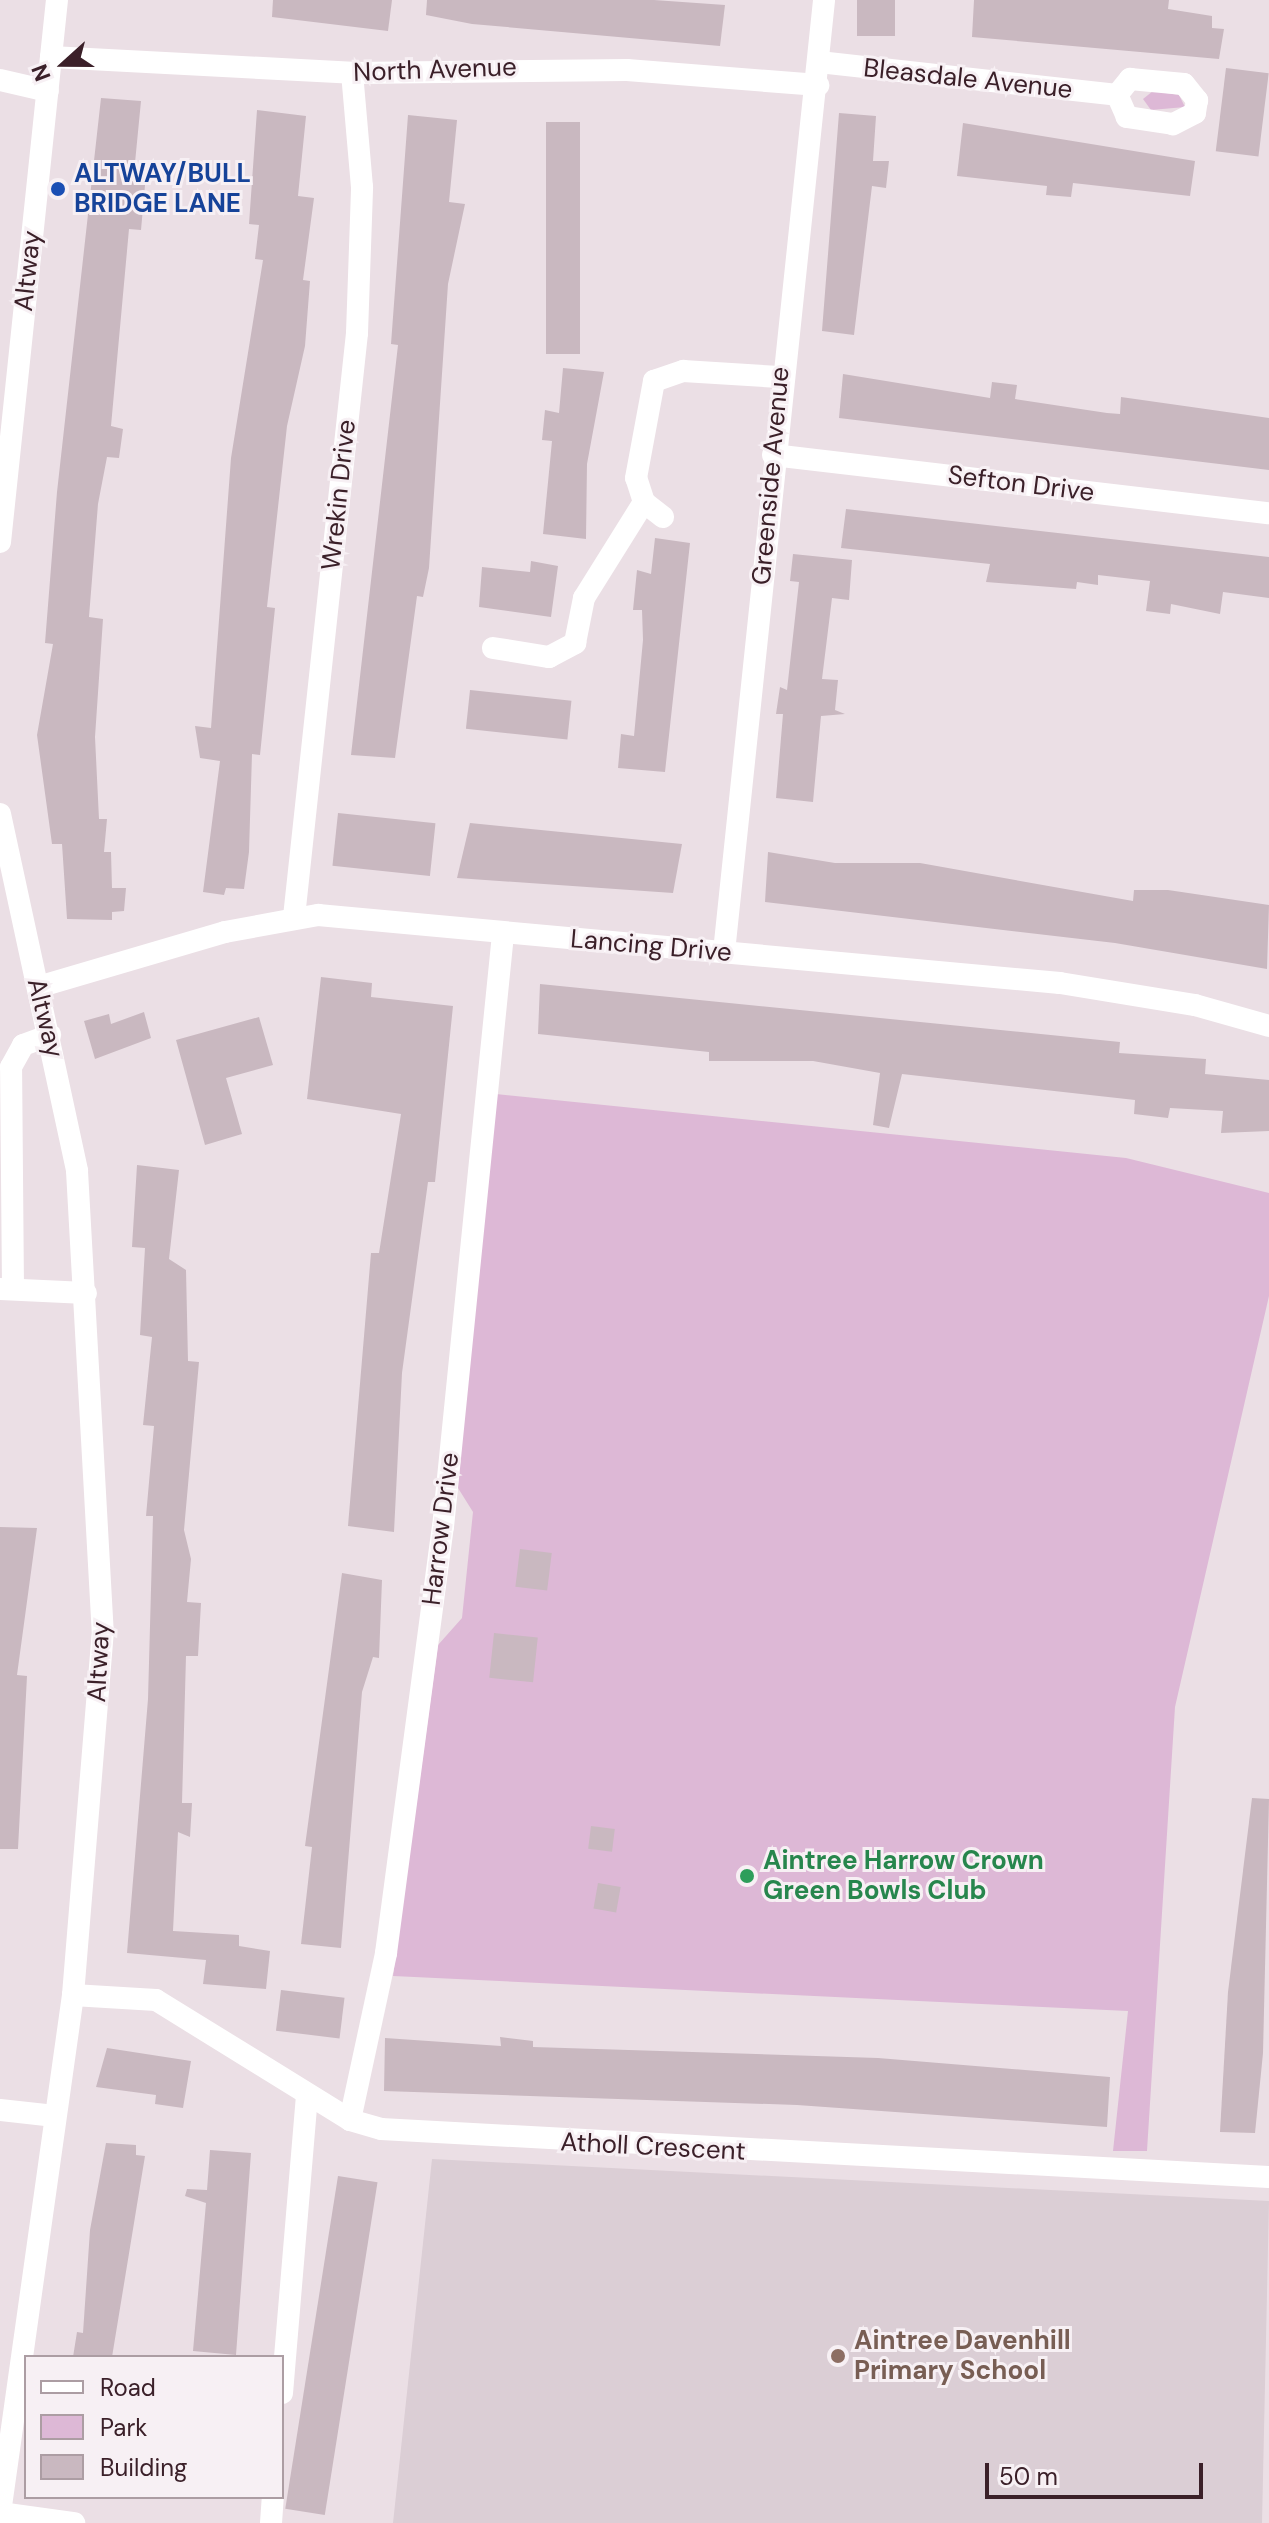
<!DOCTYPE html>
<style>
body{margin:0}
#map{position:relative;width:1269px;height:2523px;overflow:hidden;background:#ebdfe5;font-family:"DM Sans",sans-serif}
div>[style]{position:absolute}
.built>*{inset:0;background:#dbced5}
.green>*{inset:0;background:#ddb8d6}
.building>*{inset:0;background:#c9b8c0;transform-origin:0 0}
.minor>*{height:22px;margin:-11px;padding:0 11px;transform-origin:11px;border-radius:11px;background:#fff}
.dots>*{width:22px;height:22px;translate:-50% -50%;box-sizing:border-box;border:4px solid #f7f0f4;border-radius:50%}
span{translate:-50% -50%;white-space:nowrap;text-align:center;line-height:1.15;-webkit-text-stroke:6px #f7f0f4;paint-order:stroke}
.street-label{font-size:26px;color:#3b2029}
.transit-label{font-size:26px;color:#164399;font-weight:700}
.left{translate:0 -50%;text-align:left}
.leisure-label{font-size:26px;color:#27864d;font-weight:700}
.education-label{font-size:26px;color:#785e54;font-weight:700}
.legend{position:absolute;left:24px;top:2355px;width:260px;height:144px;box-sizing:border-box;background:#f7f0f4;border:2px solid #ac9da3;margin:0;padding:10px 14px;list-style:none;font-size:24px;color:#3b2029}
.legend li{display:flex;align-items:center;gap:16px;height:40px}
.legend b{width:40px;border:2px solid #ac9da3}
.north{position:absolute;left:24px;top:24px;width:80px;height:80px;-webkit-text-stroke:6px #f7f0f4;paint-order:stroke;rotate:249deg;font-size:22px;font-weight:700;line-height:32px;text-align:center;color:#3b2029}
.north::after{content:'';display:block;margin:auto;width:28px;height:36px;background:#3b2029;clip-path:polygon(50% 0,100% 100%,50% 72%,0 100%)}
.scale{position:absolute;left:985px;top:2463px;width:218px;height:36px;box-sizing:border-box;border:4px solid #3b2029;border-top:0;padding-left:10px;font-size:24px;line-height:28px;white-space:nowrap;color:#3b2029;-webkit-text-stroke:6px #f7f0f4;paint-order:stroke}
</style>
<div id="map">
<div class="built">
<i style="clip-path:polygon(432px 2159px,1269px 2201px,1262px 2523px,393px 2523px)"></i>
</div>
<div class="green">
<i style="clip-path:polygon(1153px 91px,1179px 95px,1185px 107px,1151px 110px,1143px 99px)"></i>
<i style="clip-path:polygon(496px 1094px,1126px 1158px,1269px 1193px,1269px 1296px,1175px 1707px,1147px 2151px,1113px 2151px,1128px 2011px,393px 1976px,438px 1645px,462px 1618px,473px 1512px,453px 1480px)"></i>
</div>
<div class="building">
<i style="clip-path:polygon(273px 0,392px 0,388px 31px,272px 17px)"></i>
<i style="clip-path:polygon(427px 0,654px 0,725px 5px,720px 46px,472px 24px,426px 15px)"></i>
<i style="left:857px;top:0;width:38px;height:36px"></i>
<i style="clip-path:polygon(974px 0,1169px 0,1168px 9px,1212px 16px,1212px 28px,1224px 29px,1219px 59px,972px 37px)"></i>
<i style="left:1226px;top:68px;width:43px;height:84px;rotate:7deg"></i>
<i style="clip-path:polygon(101px 98px,141px 101px,134px 173px,146px 174px,141px 230px,129px 229px,111px 426px,123px 429px,119px 458px,107px 457px,98px 504px,89px 617px,103px 619px,95px 737px,99px 819px,107px 819px,104px 852px,111px 852px,112px 888px,126px 888px,124px 911px,112px 912px,112px 920px,67px 919px,62px 844px,52px 844px,37px 735px,53px 644px,45px 643px,57px 492px)"></i>
<i style="clip-path:polygon(257px 110px,306px 116px,298px 196px,314px 198px,303px 280px,310px 281px,305px 346px,287px 426px,267px 607px,275px 608px,260px 755px,252px 754px,249px 852px,244px 889px,226px 888px,224px 895px,203px 892px,220px 761px,200px 758px,195px 726px,211px 728px,231px 458px,263px 260px,255px 259px,259px 225px,249px 224px)"></i>
<i style="clip-path:polygon(839px 113px,876px 116px,873px 161px,889px 161px,886px 188px,872px 186px,854px 335px,822px 331px)"></i>
<i style="clip-path:polygon(408px 115px,457px 120px,449px 202px,465px 204px,448px 284px,429px 568px,423px 597px,417px 596px,395px 758px,351px 755px,398px 345px,391px 344px)"></i>
<i style="left:580px;top:122px;width:232px;height:34px;rotate:90deg"></i>
<i style="clip-path:polygon(963px 123px,1195px 161px,1190px 196px,1073px 183px,1071px 197px,1046px 195px,1047px 186px,957px 176px)"></i>
<i style="clip-path:polygon(563px 368px,604px 372px,587px 464px,586px 539px,543px 534px,552px 441px,542px 440px,545px 410px,559px 413px)"></i>
<i style="clip-path:polygon(843px 374px,990px 398px,992px 382px,1017px 385px,1015px 399px,1107px 413px,1120px 414px,1121px 397px,1269px 418px,1269px 470px,839px 418px)"></i>
<i style="clip-path:polygon(846px 509px,1269px 557px,1269px 598px,1223px 592px,1220px 614px,1171px 604px,1170px 614px,1146px 611px,1150px 581px,1098px 575px,1098px 585px,1077px 582px,1076px 589px,986px 582px,990px 564px,841px 548px)"></i>
<i style="clip-path:polygon(655px 538px,690px 543px,665px 772px,618px 768px,621px 734px,634px 736px,643px 640px,642px 610px,633px 610px,637px 570px,651px 574px)"></i>
<i style="clip-path:polygon(793px 554px,852px 560px,849px 600px,832px 598px,822px 679px,838px 680px,835px 710px,845px 714px,821px 716px,813px 802px,776px 798px,783px 714px,776px 714px,780px 687px,787px 690px,799px 582px,790px 581px)"></i>
<i style="clip-path:polygon(531px 561px,558px 566px,551px 617px,479px 607px,482px 567px,530px 572px)"></i>
<i style="left:470px;top:690px;width:102px;height:39px;rotate:6deg"></i>
<i style="left:338px;top:813px;width:98px;height:53px;rotate:6deg"></i>
<i style="clip-path:polygon(470px 823px,682px 844px,673px 893px,457px 878px)"></i>
<i style="clip-path:polygon(768px 852px,835px 863px,920px 863px,1133px 901px,1134px 890px,1168px 890px,1269px 905px,1267px 969px,1115px 943px,765px 902px)"></i>
<i style="clip-path:polygon(321px 977px,372px 983px,371px 997px,453px 1006px,435px 1182px,428px 1182px,402px 1373px,394px 1532px,348px 1526px,371px 1253px,379px 1253px,401px 1114px,307px 1099px)"></i>
<i style="clip-path:polygon(540px 984px,1120px 1042px,1119px 1053px,1206px 1059px,1205px 1074px,1269px 1080px,1269px 1131px,1221px 1133px,1223px 1111px,1170px 1108px,1168px 1118px,1134px 1114px,1135px 1100px,902px 1074px,889px 1128px,873px 1125px,880px 1073px,813px 1061px,709px 1061px,709px 1052px,538px 1034px)"></i>
<i style="clip-path:polygon(144px 1012px,151px 1038px,95px 1059px,84px 1021px,109px 1014px,111px 1024px)"></i>
<i style="clip-path:polygon(259px 1017px,273px 1065px,226px 1078px,242px 1134px,205px 1145px,176px 1040px)"></i>
<i style="clip-path:polygon(137px 1165px,179px 1170px,169px 1259px,186px 1270px,188px 1361px,199px 1362px,184px 1530px,191px 1559px,187px 1602px,201px 1603px,198px 1656px,186px 1656px,182px 1803px,192px 1803px,190px 1837px,178px 1832px,173px 1931px,239px 1935px,239px 1946px,270px 1951px,266px 1989px,203px 1984px,206px 1960px,127px 1953px,148px 1699px,153px 1516px,146px 1516px,154px 1426px,143px 1425px,152px 1337px,140px 1335px,145px 1248px,132px 1247px)"></i>
<i style="clip-path:polygon(0 1527px,37px 1528px,17px 1675px,27px 1676px,18px 1849px,0 1849px)"></i>
<i style="left:520px;top:1549px;width:32px;height:38px;rotate:7deg"></i>
<i style="clip-path:polygon(342px 1573px,382px 1580px,379px 1658px,373px 1657px,362px 1692px,341px 1948px,301px 1944px,312px 1847px,305px 1846px)"></i>
<i style="left:494px;top:1633px;width:44px;height:45px;rotate:6deg"></i>
<i style="clip-path:polygon(1252px 1798px,1269px 1799px,1263px 2053px,1255px 2133px,1220px 2132px,1228px 1992px)"></i>
<i style="left:591px;top:1826px;width:24px;height:23px;rotate:7deg"></i>
<i style="left:598px;top:1883px;width:23px;height:26px;rotate:10deg"></i>
<i style="left:281px;top:1990px;width:64px;height:41px;rotate:7deg"></i>
<i style="clip-path:polygon(500px 2037px,533px 2041px,533px 2047px,878px 2058px,1110px 2077px,1107px 2127px,797px 2105px,384px 2091px,385px 2038px,501px 2046px)"></i>
<i style="clip-path:polygon(107px 2048px,191px 2061px,183px 2108px,155px 2104px,156px 2095px,96px 2087px)"></i>
<i style="clip-path:polygon(106px 2143px,136px 2145px,136px 2155px,145px 2156px,112px 2357px,73px 2357px,77px 2332px,83px 2333px,90px 2230px)"></i>
<i style="clip-path:polygon(210px 2150px,251px 2153px,236px 2355px,193px 2351px,206px 2203px,185px 2196px,187px 2189px,207px 2190px)"></i>
<i style="left:338px;top:2176px;width:40px;height:337px;rotate:9deg"></i>
</div>
<div class="minor">
<i style="left:51px;top:57px;width:301px;rotate:3deg"></i>
<i style="left:352px;top:73px;width:275px;rotate:-0.6deg"></i>
<i style="left:627px;top:70px;width:192px;rotate:4.5deg"></i>
<i style="left:819px;top:62px;width:300px;rotate:6.3deg"></i>
<i style="left:1130px;top:79px;width:54px;rotate:5.3deg"></i>
<i style="left:1184px;top:84px;width:21px;rotate:51deg"></i>
<i style="left:1197px;top:100px;width:13px;rotate:99deg"></i>
<i style="left:1195px;top:113px;width:25px;rotate:153deg"></i>
<i style="left:1173px;top:124px;width:47px;rotate:-171.3deg"></i>
<i style="left:1127px;top:117px;width:24px;rotate:-114deg"></i>
<i style="left:1117px;top:95px;width:21px;rotate:-51deg"></i>
<i style="left:0;top:80px;width:49px;rotate:12.9deg"></i>
<i style="left:773px;top:455px;width:499px;rotate:6.7deg"></i>
<i style="left:663px;top:517px;width:24px;rotate:-142deg"></i>
<i style="left:644px;top:502px;width:25px;rotate:-108deg"></i>
<i style="left:636px;top:478px;width:99px;rotate:-79.5deg"></i>
<i style="left:654px;top:381px;width:31px;rotate:-19deg"></i>
<i style="left:683px;top:371px;width:96px;rotate:3.6deg"></i>
<i style="left:0;top:542px;width:545px;rotate:-84deg"></i>
<i style="left:493px;top:648px;width:57px;rotate:9.1deg"></i>
<i style="left:549px;top:657px;width:30px;rotate:-28deg"></i>
<i style="left:575px;top:643px;width:46px;rotate:-78.7deg"></i>
<i style="left:584px;top:598px;width:113px;rotate:-58deg"></i>
<i style="left:0;top:814px;width:365px;rotate:77.8deg"></i>
<i style="left:77px;top:1171px;width:460px;rotate:86.8deg"></i>
<i style="left:103px;top:1630px;width:366px;rotate:94.7deg"></i>
<i style="left:73px;top:1995px;width:523px;rotate:98.02deg"></i>
<i style="left:0;top:2513px;width:75px;rotate:7.7deg"></i>
<i style="left:294px;top:917px;width:587px;rotate:-83.84deg"></i>
<i style="left:357px;top:333px;width:146px;rotate:-88deg"></i>
<i style="left:362px;top:187px;width:114px;rotate:-95deg"></i>
<i style="left:724px;top:952px;width:957px;rotate:-84deg"></i>
<i style="left:38px;top:987px;width:195px;rotate:-16.4deg"></i>
<i style="left:225px;top:932px;width:95px;rotate:-10.4deg"></i>
<i style="left:318px;top:915px;width:745px;rotate:5.24deg"></i>
<i style="left:1060px;top:983px;width:137px;rotate:9.3deg"></i>
<i style="left:1195px;top:1005px;width:77px;rotate:15.8deg"></i>
<i style="left:0;top:1289px;width:86px;rotate:2.7deg"></i>
<i style="left:13px;top:1289px;width:222px;rotate:-90.5deg"></i>
<i style="left:11px;top:1067px;width:25px;rotate:-61deg"></i>
<i style="left:23px;top:1045px;width:29px;rotate:-20deg"></i>
<i style="left:73px;top:1995px;width:83px;rotate:3.4deg"></i>
<i style="left:156px;top:2000px;width:228px;rotate:31.7deg"></i>
<i style="left:350px;top:2120px;width:32px;rotate:16deg"></i>
<i style="left:381px;top:2129px;width:889px;rotate:3.09deg"></i>
<i style="left:0;top:2110px;width:55px;rotate:6.2deg"></i>
<i style="left:350px;top:2120px;width:171px;rotate:-77.8deg"></i>
<i style="left:386px;top:1953px;width:430px;rotate:-82.4deg"></i>
<i style="left:443px;top:1527px;width:596px;rotate:-84.22deg"></i>
<i style="left:282px;top:2393px;width:299px;rotate:-85.2deg"></i>
<i style="left:271px;top:2523px;width:26px;rotate:-86deg"></i>
</div>
<div class="dots">
<i style="left:58px;top:189px;background:#1a4fb4"></i>
<i style="left:747px;top:1876px;background:#2e9e5b"></i>
<i style="left:838px;top:2356px;background:#8d6e63"></i>
</div>
<div class="street-label">
<span style="left:435px;top:70px;rotate:-2deg">North Avenue</span>
<span style="left:968px;top:79px;rotate:6deg">Bleasdale Avenue</span>
<span style="left:28px;top:271px;rotate:-84deg">Altway</span>
<span style="left:771px;top:476px;rotate:-85deg">Greenside Avenue</span>
<span style="left:1021px;top:484px;rotate:7deg">Sefton Drive</span>
<span style="left:339px;top:495px;rotate:-84deg">Wrekin Drive</span>
<span style="left:651px;top:946px;rotate:5deg">Lancing Drive</span>
<span style="left:45px;top:1018px;rotate:76deg">Altway</span>
<span style="left:441px;top:1529px;rotate:-83deg">Harrow Drive</span>
<span style="left:99px;top:1662px;rotate:-87deg">Altway</span>
<span style="left:653px;top:2147px;rotate:3deg">Atholl Crescent</span>
</div>
<div class="transit-label">
<span class="left" style="left:74px;top:189px">ALTWAY/BULL<br>BRIDGE LANE</span>
</div>
<div class="leisure-label">
<span class="left" style="left:763px;top:1876px">Aintree Harrow Crown<br>Green Bowls Club</span>
</div>
<div class="education-label">
<span class="left" style="left:854px;top:2356px">Aintree Davenhill<br>Primary School</span>
</div>
<ul class="legend">
<li><b style="height:10px;background:#fff"></b>Road</li>
<li><b style="height:22px;background:#ddb8d6"></b>Park</li>
<li><b style="height:22px;background:#c9b8c0"></b>Building</li>
</ul>
<div class="north">N</div>
<div class="scale">50 m</div>
</div>
